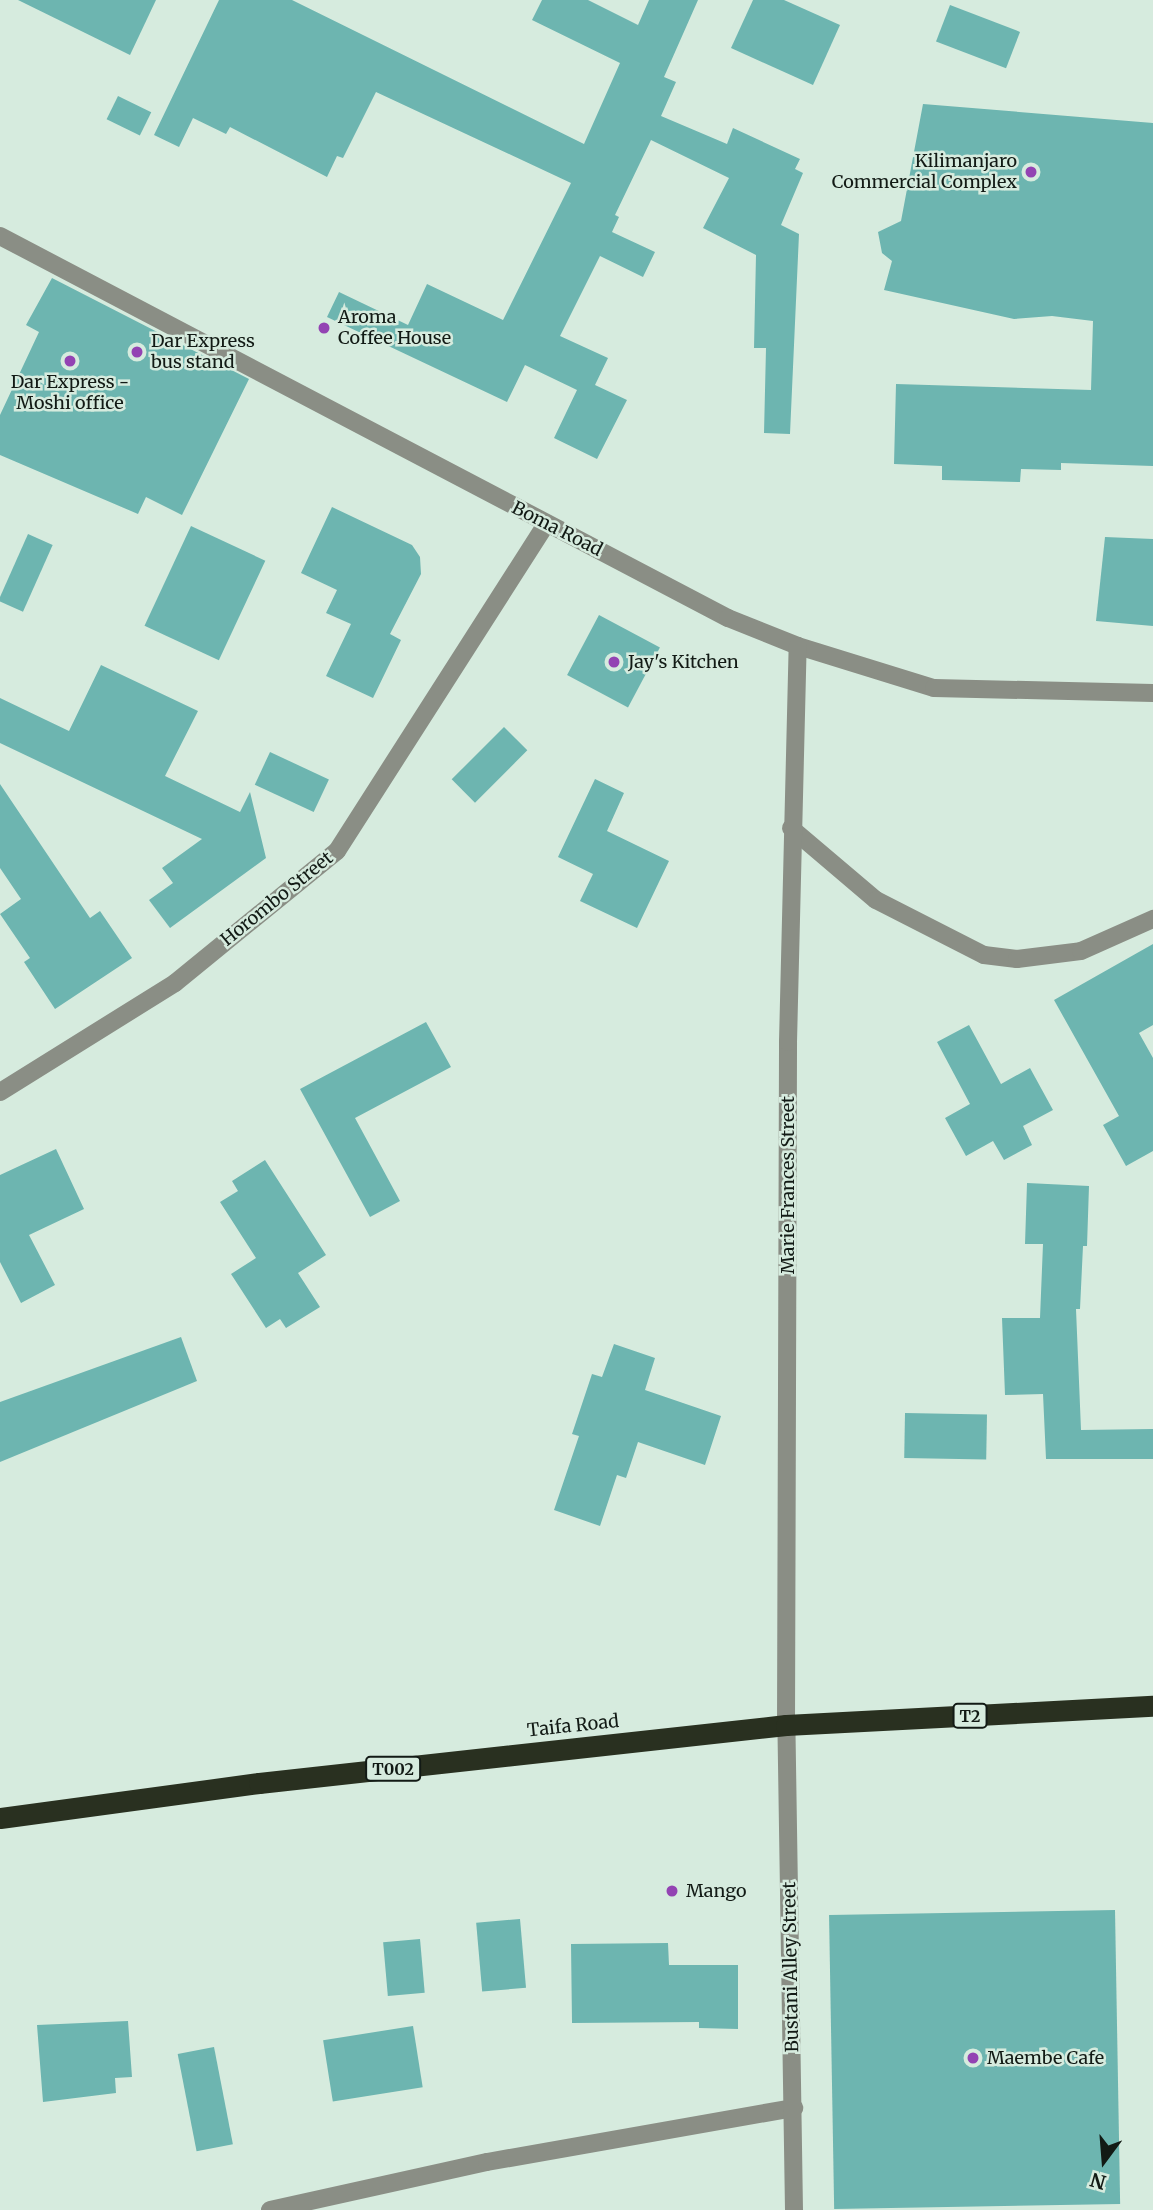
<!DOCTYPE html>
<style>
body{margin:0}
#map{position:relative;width:1153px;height:2210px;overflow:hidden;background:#d6ebde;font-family:Merriweather,serif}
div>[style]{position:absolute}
.building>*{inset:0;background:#6db5b0;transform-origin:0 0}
.street>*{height:18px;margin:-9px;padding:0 9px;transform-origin:9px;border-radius:9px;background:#8a8e85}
.highway>*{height:21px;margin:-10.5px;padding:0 10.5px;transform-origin:10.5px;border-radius:10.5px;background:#293020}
.dots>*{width:19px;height:19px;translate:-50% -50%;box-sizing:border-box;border:4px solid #d6ebde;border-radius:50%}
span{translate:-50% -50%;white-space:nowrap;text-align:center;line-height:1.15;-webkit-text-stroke:5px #d6ebde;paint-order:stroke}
.shield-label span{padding:2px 5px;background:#d6ebde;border:2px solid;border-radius:5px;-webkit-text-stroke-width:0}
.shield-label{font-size:16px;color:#121a15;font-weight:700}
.poi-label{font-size:18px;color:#121a15}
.right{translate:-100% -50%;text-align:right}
.left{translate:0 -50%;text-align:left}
.street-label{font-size:18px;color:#121a15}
.north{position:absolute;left:1069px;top:2126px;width:70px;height:70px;-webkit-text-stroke:5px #d6ebde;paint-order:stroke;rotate:196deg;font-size:19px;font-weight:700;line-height:28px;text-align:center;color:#121a15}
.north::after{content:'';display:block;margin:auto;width:24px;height:32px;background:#121a15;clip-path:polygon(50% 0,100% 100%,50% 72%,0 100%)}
</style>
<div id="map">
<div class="building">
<i style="clip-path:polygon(18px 0,156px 0,130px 55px)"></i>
<i style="clip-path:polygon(219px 0,292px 0,584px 144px,620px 63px,532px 20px,542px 0,588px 0,638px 25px,649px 0,698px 0,664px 77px,676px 82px,661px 116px,727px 144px,733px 128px,800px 159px,795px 169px,803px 173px,781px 225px,799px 234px,790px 434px,764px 433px,766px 348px,754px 348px,756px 255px,703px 228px,729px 178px,651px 140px,615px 215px,619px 217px,612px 232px,655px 252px,643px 277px,600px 256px,560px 336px,608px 358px,595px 385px,627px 400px,597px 459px,554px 438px,577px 390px,525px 365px,507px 402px,327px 317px,339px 292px,408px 325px,427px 284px,503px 320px,571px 183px,376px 92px,343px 158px,337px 156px,327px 177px,230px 127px,226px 134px,193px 118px,179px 147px,154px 135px)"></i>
<i style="clip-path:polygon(753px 0,784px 0,840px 25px,813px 85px,731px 48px)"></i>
<i style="left:950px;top:5px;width:75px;height:39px;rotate:21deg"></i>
<i style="left:118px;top:96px;width:37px;height:26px;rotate:26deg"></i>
<i style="clip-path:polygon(923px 104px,1153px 123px,1153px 466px,1061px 463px,1061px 470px,1021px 469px,1020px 482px,942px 480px,942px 466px,894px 464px,896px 384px,1091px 390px,1093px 321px,1052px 316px,1014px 319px,884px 290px,892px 261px,882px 253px,878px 232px,901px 221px)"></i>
<i style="clip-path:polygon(52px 278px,249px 379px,182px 515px,146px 497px,138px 514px,0 455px,0 415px,39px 332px,26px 325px)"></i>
<i style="clip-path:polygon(332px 507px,412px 545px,420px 557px,421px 574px,390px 634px,401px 640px,373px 698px,326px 676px,351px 624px,326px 613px,337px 590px,301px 573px)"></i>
<i style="left:191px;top:526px;width:82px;height:110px;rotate:25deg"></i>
<i style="left:28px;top:534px;width:27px;height:73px;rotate:24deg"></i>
<i style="clip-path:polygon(1105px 537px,1153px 539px,1153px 626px,1096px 621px)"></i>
<i style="left:599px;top:615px;width:69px;height:68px;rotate:28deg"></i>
<i style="clip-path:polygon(101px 665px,198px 711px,165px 776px,240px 812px,250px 792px,266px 858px,170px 928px,149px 900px,173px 883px,162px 868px,202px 839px,0 743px,0 698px,69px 731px)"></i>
<i style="left:504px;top:727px;width:33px;height:74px;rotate:45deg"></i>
<i style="left:270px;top:752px;width:65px;height:36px;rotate:25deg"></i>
<i style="clip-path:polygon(595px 779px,624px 793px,607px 831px,669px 861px,637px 928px,580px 901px,593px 874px,558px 857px)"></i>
<i style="clip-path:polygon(0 784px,90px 918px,100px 911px,132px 958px,55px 1009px,24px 962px,30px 958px,0 914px,21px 899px,0 868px)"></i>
<i style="clip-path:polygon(1153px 944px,1153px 1025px,1139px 1033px,1153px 1058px,1153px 1151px,1126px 1166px,1103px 1125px,1119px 1116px,1054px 1000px)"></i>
<i style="clip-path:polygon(426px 1022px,451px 1067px,355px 1118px,400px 1201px,370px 1217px,300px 1089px)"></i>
<i style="clip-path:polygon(969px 1025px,1001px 1084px,1030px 1068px,1053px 1110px,1023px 1126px,1032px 1145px,1004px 1160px,993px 1141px,966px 1156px,945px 1118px,970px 1104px,937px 1042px)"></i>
<i style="clip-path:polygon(56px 1149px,84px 1209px,29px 1235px,55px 1285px,21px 1303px,0 1262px,0 1175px)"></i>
<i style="clip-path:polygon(265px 1160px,326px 1255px,298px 1273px,320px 1307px,286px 1328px,280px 1319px,266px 1328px,231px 1274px,256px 1258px,220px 1202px,238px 1191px,232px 1181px)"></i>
<i style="clip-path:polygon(1027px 1183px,1089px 1186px,1087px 1246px,1083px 1246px,1080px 1309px,1076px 1309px,1081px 1430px,1153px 1429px,1153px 1459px,1046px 1459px,1043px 1394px,1005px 1395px,1002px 1318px,1040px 1318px,1043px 1244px,1025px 1244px)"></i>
<i style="clip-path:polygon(181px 1337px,197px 1381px,0 1462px,0 1402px)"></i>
<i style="clip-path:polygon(614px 1344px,655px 1358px,645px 1390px,721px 1416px,705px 1465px,638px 1442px,626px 1478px,617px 1475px,600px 1526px,554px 1510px,579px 1436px,572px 1434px,592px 1374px,602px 1377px)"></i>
<i style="left:905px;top:1413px;width:82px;height:45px;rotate:1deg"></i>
<i style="left:1115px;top:1910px;width:294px;height:286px;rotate:89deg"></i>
<i style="left:520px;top:1919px;width:69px;height:44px;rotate:85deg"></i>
<i style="left:420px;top:1939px;width:54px;height:37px;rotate:85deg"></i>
<i style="clip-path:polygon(668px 1943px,669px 1965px,738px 1965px,738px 2029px,699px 2028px,699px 2022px,572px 2023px,571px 1944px)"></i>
<i style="clip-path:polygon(128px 2021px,132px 2077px,115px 2078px,116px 2093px,43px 2102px,37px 2025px)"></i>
<i style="left:413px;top:2026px;width:62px;height:91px;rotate:81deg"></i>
<i style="left:214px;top:2047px;width:99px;height:37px;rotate:79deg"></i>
</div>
<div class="street">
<i style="left:0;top:236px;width:822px;rotate:27.69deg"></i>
<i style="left:728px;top:618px;width:75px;rotate:21.8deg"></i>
<i style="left:798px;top:646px;width:142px;rotate:17.2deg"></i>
<i style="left:934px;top:688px;width:219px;rotate:1.3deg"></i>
<i style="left:791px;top:828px;width:111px;rotate:40.3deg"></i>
<i style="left:876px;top:900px;width:121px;rotate:27deg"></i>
<i style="left:984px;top:955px;width:33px;rotate:7deg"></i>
<i style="left:1017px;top:959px;width:64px;rotate:-7.1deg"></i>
<i style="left:1081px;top:951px;width:79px;rotate:-24deg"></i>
<i style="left:0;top:1092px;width:206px;rotate:-31.9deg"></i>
<i style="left:175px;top:983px;width:209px;rotate:-39.2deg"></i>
<i style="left:337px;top:851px;width:388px;rotate:-57.4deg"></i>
<i style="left:270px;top:2210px;width:222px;rotate:-12.5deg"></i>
<i style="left:487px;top:2162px;width:312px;rotate:-10deg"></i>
<i style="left:794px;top:2210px;width:485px;rotate:-90.9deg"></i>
<i style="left:786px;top:1725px;width:683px;rotate:-89.83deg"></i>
<i style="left:788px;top:1042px;width:396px;rotate:-88.6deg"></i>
</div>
<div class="highway">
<i style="left:0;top:1818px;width:261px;rotate:-7.7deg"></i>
<i style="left:259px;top:1783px;width:530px;rotate:-6.28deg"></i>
<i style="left:786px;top:1725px;width:367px;rotate:-3deg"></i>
</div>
<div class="dots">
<i style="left:1031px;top:172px;background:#9343b3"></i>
<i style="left:324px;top:328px;background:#9343b3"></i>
<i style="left:137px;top:352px;background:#9343b3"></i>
<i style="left:70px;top:361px;background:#9343b3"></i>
<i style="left:614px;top:662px;background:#9343b3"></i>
<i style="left:672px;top:1891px;background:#9343b3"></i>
<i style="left:973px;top:2058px;background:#9343b3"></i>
</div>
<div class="shield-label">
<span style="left:970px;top:1716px">T2</span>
<span style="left:393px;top:1769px">T002</span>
</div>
<div class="poi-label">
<span class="right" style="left:1017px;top:172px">Kilimanjaro<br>Commercial Complex</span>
<span class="left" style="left:338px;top:328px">Aroma<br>Coffee House</span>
<span class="left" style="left:151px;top:352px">Dar Express<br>bus stand</span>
<span style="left:70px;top:393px">Dar Express -<br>Moshi office</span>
<span class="left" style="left:628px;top:662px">Jay's Kitchen</span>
<span class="left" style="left:686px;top:1891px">Mango</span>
<span class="left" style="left:987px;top:2058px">Maembe Cafe</span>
</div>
<div class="street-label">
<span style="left:557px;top:529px;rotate:27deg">Boma Road</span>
<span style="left:277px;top:899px;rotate:-39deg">Horombo Street</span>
<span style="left:788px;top:1185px;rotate:-90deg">Marie Frances Street</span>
<span style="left:573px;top:1726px;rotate:-6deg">Taifa Road</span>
<span style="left:791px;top:1967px;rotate:-91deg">Bustani Alley Street</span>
</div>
<div class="north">N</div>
</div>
